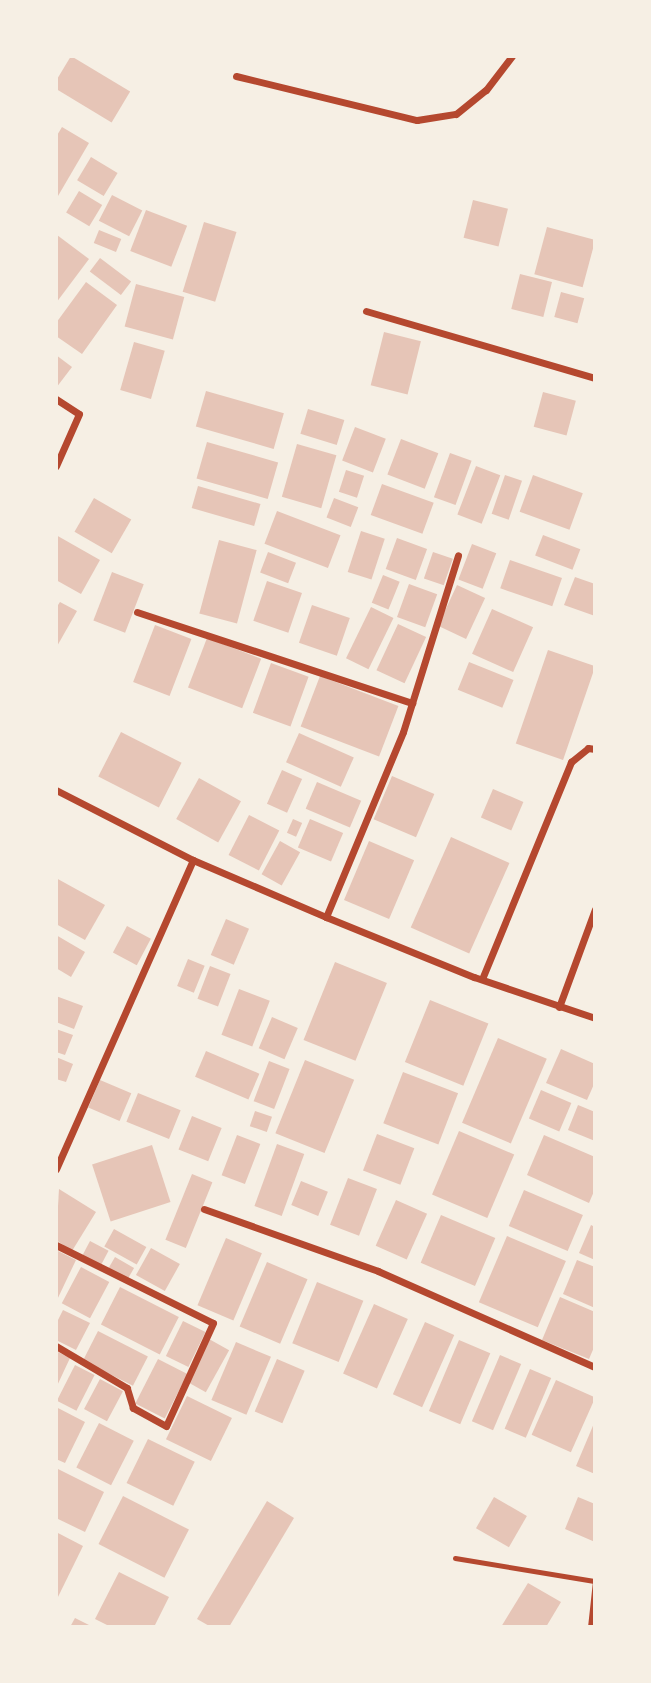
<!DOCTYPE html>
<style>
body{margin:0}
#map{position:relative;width:651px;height:1683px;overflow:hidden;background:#f6efe4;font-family:Figtree,sans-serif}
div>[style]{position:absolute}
.building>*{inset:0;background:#e6c5b7;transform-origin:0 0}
.service>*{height:5px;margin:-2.5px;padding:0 2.5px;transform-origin:2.5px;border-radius:2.5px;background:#b5482f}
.minor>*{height:7px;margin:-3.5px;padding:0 3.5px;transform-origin:3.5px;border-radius:3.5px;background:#b5482f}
span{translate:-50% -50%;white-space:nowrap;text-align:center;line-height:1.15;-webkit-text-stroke:6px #f6efe4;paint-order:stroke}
.frame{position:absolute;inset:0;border:58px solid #f6efe4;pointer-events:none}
</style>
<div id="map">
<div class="building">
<i style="left:71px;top:56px;width:69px;height:36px;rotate:31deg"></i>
<i style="clip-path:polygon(62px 127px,89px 143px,58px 196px,56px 137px)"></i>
<i style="left:91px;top:157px;width:31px;height:27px;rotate:31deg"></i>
<i style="left:79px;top:191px;width:27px;height:25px;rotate:31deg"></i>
<i style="left:112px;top:195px;width:34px;height:29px;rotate:27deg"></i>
<i style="left:473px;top:200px;width:36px;height:39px;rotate:14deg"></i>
<i style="left:146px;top:210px;width:44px;height:44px;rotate:21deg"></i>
<i style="left:204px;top:222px;width:34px;height:73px;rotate:17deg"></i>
<i style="left:547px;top:227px;width:50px;height:49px;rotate:15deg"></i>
<i style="left:99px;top:230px;width:24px;height:14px;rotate:22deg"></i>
<i style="clip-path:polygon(57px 235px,89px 259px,56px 303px,56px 236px)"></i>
<i style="left:100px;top:258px;width:39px;height:17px;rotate:37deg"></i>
<i style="left:520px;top:274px;width:33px;height:36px;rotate:14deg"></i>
<i style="clip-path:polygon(86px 282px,117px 305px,82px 354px,56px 336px,56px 323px)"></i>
<i style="left:136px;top:284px;width:50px;height:44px;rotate:15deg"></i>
<i style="left:561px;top:292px;width:24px;height:26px;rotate:15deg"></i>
<i style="left:384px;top:332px;width:38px;height:55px;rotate:14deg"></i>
<i style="left:134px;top:342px;width:32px;height:50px;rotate:16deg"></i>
<i style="clip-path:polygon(56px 355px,72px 367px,56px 388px)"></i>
<i style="left:206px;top:391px;width:81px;height:37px;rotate:16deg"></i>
<i style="left:543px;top:392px;width:34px;height:36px;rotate:15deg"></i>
<i style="left:308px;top:409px;width:38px;height:26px;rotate:17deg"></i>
<i style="left:355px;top:427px;width:33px;height:36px;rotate:21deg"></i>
<i style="left:401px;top:439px;width:40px;height:38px;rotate:21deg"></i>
<i style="left:207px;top:442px;width:74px;height:38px;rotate:16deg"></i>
<i style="left:297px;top:444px;width:41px;height:55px;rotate:16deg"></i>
<i style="left:450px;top:453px;width:23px;height:47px;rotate:20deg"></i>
<i style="left:476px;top:466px;width:26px;height:52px;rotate:21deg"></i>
<i style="left:346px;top:470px;width:19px;height:23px;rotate:18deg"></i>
<i style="left:505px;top:475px;width:18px;height:41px;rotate:19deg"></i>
<i style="left:533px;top:475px;width:53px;height:39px;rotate:20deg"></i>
<i style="left:382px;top:484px;width:55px;height:33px;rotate:20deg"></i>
<i style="left:198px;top:486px;width:65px;height:23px;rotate:16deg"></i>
<i style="left:94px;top:498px;width:43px;height:39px;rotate:30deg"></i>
<i style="left:334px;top:498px;width:26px;height:21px;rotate:21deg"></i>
<i style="left:277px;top:511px;width:68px;height:35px;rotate:21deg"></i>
<i style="left:361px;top:531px;width:25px;height:43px;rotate:18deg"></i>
<i style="clip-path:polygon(56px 535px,100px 560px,81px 594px,56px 580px)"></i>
<i style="left:543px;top:535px;width:40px;height:22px;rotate:21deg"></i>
<i style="left:397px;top:538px;width:32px;height:33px;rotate:20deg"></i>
<i style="left:219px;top:540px;width:39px;height:76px;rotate:15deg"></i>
<i style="left:472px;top:544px;width:26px;height:38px;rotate:21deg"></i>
<i style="left:268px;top:552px;width:30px;height:22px;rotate:21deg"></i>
<i style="left:433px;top:552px;width:21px;height:28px;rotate:19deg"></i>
<i style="left:510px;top:560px;width:55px;height:30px;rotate:19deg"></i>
<i style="left:112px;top:572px;width:34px;height:52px;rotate:21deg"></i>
<i style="left:383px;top:575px;width:18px;height:30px;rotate:22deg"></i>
<i style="clip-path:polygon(575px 577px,595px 584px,595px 616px,564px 605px)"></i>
<i style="left:267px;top:581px;width:37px;height:42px;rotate:19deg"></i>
<i style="left:409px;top:584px;width:30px;height:35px;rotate:20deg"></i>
<i style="left:457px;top:585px;width:31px;height:45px;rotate:25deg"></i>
<i style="clip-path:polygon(60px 602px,77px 611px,56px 648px,56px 608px)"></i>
<i style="left:312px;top:605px;width:40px;height:40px;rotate:19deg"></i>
<i style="left:371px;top:607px;width:25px;height:57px;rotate:26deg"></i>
<i style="left:492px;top:609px;width:45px;height:49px;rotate:24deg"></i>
<i style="left:398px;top:624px;width:31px;height:51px;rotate:25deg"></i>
<i style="left:155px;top:625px;width:39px;height:61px;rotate:21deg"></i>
<i style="left:207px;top:638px;width:58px;height:53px;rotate:21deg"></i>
<i style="left:548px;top:650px;width:50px;height:99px;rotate:19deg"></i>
<i style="left:469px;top:662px;width:48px;height:30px;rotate:22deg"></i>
<i style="left:271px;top:663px;width:40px;height:53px;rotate:20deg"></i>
<i style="left:320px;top:676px;width:84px;height:54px;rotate:21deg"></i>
<i style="left:121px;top:732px;width:68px;height:50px;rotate:27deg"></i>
<i style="left:299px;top:733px;width:60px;height:32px;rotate:24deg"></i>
<i style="left:282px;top:770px;width:22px;height:37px;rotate:24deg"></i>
<i style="left:392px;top:776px;width:46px;height:47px;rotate:23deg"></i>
<i style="left:199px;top:778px;width:48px;height:47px;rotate:29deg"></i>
<i style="left:317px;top:782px;width:48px;height:29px;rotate:23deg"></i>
<i style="left:493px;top:789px;width:33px;height:31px;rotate:23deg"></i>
<i style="left:249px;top:815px;width:34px;height:45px;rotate:27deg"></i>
<i style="left:293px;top:819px;width:10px;height:15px;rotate:24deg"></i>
<i style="left:310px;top:819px;width:36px;height:31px;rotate:23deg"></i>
<i style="left:451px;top:837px;width:64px;height:99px;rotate:24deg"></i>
<i style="left:280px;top:841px;width:23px;height:38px;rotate:29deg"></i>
<i style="left:369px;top:841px;width:49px;height:64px;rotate:23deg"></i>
<i style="clip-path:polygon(56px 878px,105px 905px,85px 940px,56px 924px)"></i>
<i style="left:226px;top:919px;width:25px;height:39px;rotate:23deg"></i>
<i style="left:127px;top:926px;width:27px;height:30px;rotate:28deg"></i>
<i style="clip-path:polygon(56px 935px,85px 952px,71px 977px,56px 968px)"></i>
<i style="left:188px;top:959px;width:18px;height:29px;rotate:22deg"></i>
<i style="left:335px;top:962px;width:56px;height:84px;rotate:22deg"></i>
<i style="left:210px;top:966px;width:22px;height:35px;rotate:21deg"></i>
<i style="left:239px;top:989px;width:33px;height:49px;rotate:21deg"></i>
<i style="clip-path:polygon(56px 996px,83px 1006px,74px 1029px,56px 1022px)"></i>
<i style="left:430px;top:1000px;width:63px;height:67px;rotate:22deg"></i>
<i style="left:272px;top:1017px;width:28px;height:34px;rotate:23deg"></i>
<i style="clip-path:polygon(56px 1029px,73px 1035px,65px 1055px,56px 1052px)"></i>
<i style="left:498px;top:1038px;width:53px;height:92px;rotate:23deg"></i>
<i style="clip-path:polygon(561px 1049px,595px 1064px,595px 1082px,587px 1100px,546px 1083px)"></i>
<i style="left:206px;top:1051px;width:58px;height:28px;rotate:23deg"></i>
<i style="clip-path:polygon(56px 1057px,73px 1064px,66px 1082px,56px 1079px)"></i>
<i style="left:305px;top:1060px;width:53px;height:79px;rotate:22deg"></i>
<i style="left:269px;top:1061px;width:22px;height:43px;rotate:21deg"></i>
<i style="left:403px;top:1072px;width:59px;height:55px;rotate:21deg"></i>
<i style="left:100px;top:1080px;width:34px;height:30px;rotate:23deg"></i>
<i style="left:541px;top:1090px;width:33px;height:31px;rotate:23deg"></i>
<i style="left:138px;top:1093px;width:46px;height:31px;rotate:22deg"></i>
<i style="clip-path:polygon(578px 1105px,595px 1112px,595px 1141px,568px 1130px)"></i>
<i style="left:255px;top:1111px;width:18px;height:16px;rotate:19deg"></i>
<i style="left:192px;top:1116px;width:32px;height:36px;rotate:22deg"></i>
<i style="left:459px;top:1131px;width:60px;height:69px;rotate:23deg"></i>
<i style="left:377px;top:1134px;width:40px;height:39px;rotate:21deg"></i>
<i style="left:237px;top:1135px;width:25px;height:43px;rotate:21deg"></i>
<i style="clip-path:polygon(544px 1135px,595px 1157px,595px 1189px,589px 1203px,527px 1175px)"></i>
<i style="left:277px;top:1144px;width:29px;height:66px;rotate:20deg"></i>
<i style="left:152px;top:1145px;width:60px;height:63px;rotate:72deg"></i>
<i style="left:192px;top:1174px;width:22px;height:71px;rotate:22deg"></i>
<i style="left:348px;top:1178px;width:31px;height:50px;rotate:21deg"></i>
<i style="left:301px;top:1181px;width:29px;height:26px;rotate:22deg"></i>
<i style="clip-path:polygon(59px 1189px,96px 1212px,72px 1251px,56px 1240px)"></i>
<i style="left:524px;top:1190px;width:64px;height:39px;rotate:23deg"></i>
<i style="left:396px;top:1200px;width:34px;height:50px;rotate:24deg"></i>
<i style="left:441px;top:1215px;width:59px;height:52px;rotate:23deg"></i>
<i style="clip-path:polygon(591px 1225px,595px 1227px,595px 1260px,579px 1253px)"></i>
<i style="left:114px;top:1229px;width:37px;height:20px;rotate:29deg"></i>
<i style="left:507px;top:1236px;width:64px;height:72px;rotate:23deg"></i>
<i style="left:226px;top:1238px;width:39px;height:73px;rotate:23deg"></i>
<i style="left:90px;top:1241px;width:21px;height:16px;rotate:28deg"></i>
<i style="left:151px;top:1248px;width:33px;height:31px;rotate:29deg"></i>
<i style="clip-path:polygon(56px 1250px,76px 1260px,56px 1302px)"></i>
<i style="left:115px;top:1257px;width:22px;height:15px;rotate:30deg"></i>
<i style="clip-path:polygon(577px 1260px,595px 1267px,595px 1308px,563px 1294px)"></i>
<i style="left:267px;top:1262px;width:44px;height:70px;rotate:23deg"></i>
<i style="left:81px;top:1267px;width:32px;height:41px;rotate:28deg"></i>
<i style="left:317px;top:1282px;width:50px;height:66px;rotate:22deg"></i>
<i style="left:120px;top:1287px;width:66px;height:42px;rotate:27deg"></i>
<i style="clip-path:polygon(560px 1297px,595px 1312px,595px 1345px,589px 1359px,542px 1340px)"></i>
<i style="left:374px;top:1304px;width:37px;height:76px;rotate:24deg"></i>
<i style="clip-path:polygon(63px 1310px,90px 1323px,76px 1350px,56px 1340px,56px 1324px)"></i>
<i style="left:183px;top:1321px;width:25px;height:39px;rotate:26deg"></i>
<i style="left:425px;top:1322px;width:32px;height:79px;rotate:24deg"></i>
<i style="left:98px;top:1331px;width:56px;height:33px;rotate:27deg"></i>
<i style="left:209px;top:1339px;width:23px;height:48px;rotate:29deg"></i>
<i style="left:459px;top:1340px;width:34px;height:77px;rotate:23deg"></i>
<i style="left:236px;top:1342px;width:38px;height:63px;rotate:23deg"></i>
<i style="clip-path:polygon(56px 1351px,70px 1358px,56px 1388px)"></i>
<i style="left:500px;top:1355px;width:23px;height:72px;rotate:23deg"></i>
<i style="left:158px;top:1359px;width:33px;height:50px;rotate:27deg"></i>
<i style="left:277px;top:1359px;width:30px;height:57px;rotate:23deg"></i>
<i style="left:75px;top:1365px;width:22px;height:40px;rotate:27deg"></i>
<i style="left:530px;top:1369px;width:23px;height:65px;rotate:23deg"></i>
<i style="left:100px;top:1379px;width:26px;height:34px;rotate:28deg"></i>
<i style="left:556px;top:1380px;width:43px;height:60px;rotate:24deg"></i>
<i style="left:187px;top:1396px;width:50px;height:48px;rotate:26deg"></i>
<i style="clip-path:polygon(56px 1407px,85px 1422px,65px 1463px,56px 1459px)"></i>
<i style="clip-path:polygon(595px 1421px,595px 1474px,576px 1466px)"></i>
<i style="left:99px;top:1423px;width:39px;height:50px;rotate:27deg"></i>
<i style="left:148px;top:1439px;width:52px;height:49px;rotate:26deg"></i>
<i style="clip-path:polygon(56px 1468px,104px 1492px,85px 1532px,56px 1518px)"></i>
<i style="left:123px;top:1496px;width:74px;height:54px;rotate:27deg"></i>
<i style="left:494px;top:1497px;width:38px;height:36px;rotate:30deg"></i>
<i style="clip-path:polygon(578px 1497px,595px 1504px,595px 1542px,565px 1529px)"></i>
<i style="clip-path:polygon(267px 1501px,294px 1518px,229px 1627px,211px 1627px,197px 1619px)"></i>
<i style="clip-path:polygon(56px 1532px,83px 1546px,56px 1601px)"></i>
<i style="clip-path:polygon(119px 1572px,169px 1597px,154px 1627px,111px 1627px,95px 1619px)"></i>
<i style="clip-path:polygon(528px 1583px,561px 1602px,546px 1627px,501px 1627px)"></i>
<i style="clip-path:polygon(75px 1618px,93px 1627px,70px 1627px)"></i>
</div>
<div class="service">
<i style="left:455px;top:1558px;width:141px;rotate:9.4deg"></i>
<i style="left:590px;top:1627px;width:46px;rotate:-83.8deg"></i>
</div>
<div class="minor">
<i style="left:236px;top:76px;width:186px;rotate:13.7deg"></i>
<i style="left:417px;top:120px;width:39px;rotate:-9deg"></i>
<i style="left:456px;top:114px;width:38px;rotate:-39deg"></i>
<i style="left:486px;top:90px;width:43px;rotate:-52.6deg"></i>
<i style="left:366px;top:311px;width:239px;rotate:16.3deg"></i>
<i style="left:56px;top:399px;width:27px;rotate:33deg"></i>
<i style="left:79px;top:414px;width:57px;rotate:113.9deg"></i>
<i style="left:137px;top:612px;width:290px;rotate:18.3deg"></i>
<i style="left:56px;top:790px;width:154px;rotate:27.1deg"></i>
<i style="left:193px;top:860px;width:145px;rotate:23.2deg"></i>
<i style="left:326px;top:917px;width:160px;rotate:22.1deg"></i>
<i style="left:474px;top:977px;width:128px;rotate:18.7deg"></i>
<i style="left:326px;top:917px;width:200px;rotate:-67.4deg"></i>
<i style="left:403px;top:732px;width:185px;rotate:-72.7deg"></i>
<i style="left:482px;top:979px;width:235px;rotate:-67.7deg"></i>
<i style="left:571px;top:762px;width:22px;rotate:-39deg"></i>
<i style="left:588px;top:748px;width:7px;rotate:8deg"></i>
<i style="left:559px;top:1007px;width:104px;rotate:-69.8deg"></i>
<i style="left:56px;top:1169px;width:338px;rotate:-66.1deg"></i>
<i style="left:204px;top:1209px;width:185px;rotate:19.6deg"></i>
<i style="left:378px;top:1271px;width:237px;rotate:23.9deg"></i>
<i style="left:56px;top:1245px;width:175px;rotate:26.4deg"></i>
<i style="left:213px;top:1323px;width:113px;rotate:114.5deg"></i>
<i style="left:166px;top:1426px;width:38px;rotate:-151deg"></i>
<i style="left:133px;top:1408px;width:21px;rotate:-107deg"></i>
<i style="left:127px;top:1388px;width:82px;rotate:-149.4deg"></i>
</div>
<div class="frame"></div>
</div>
